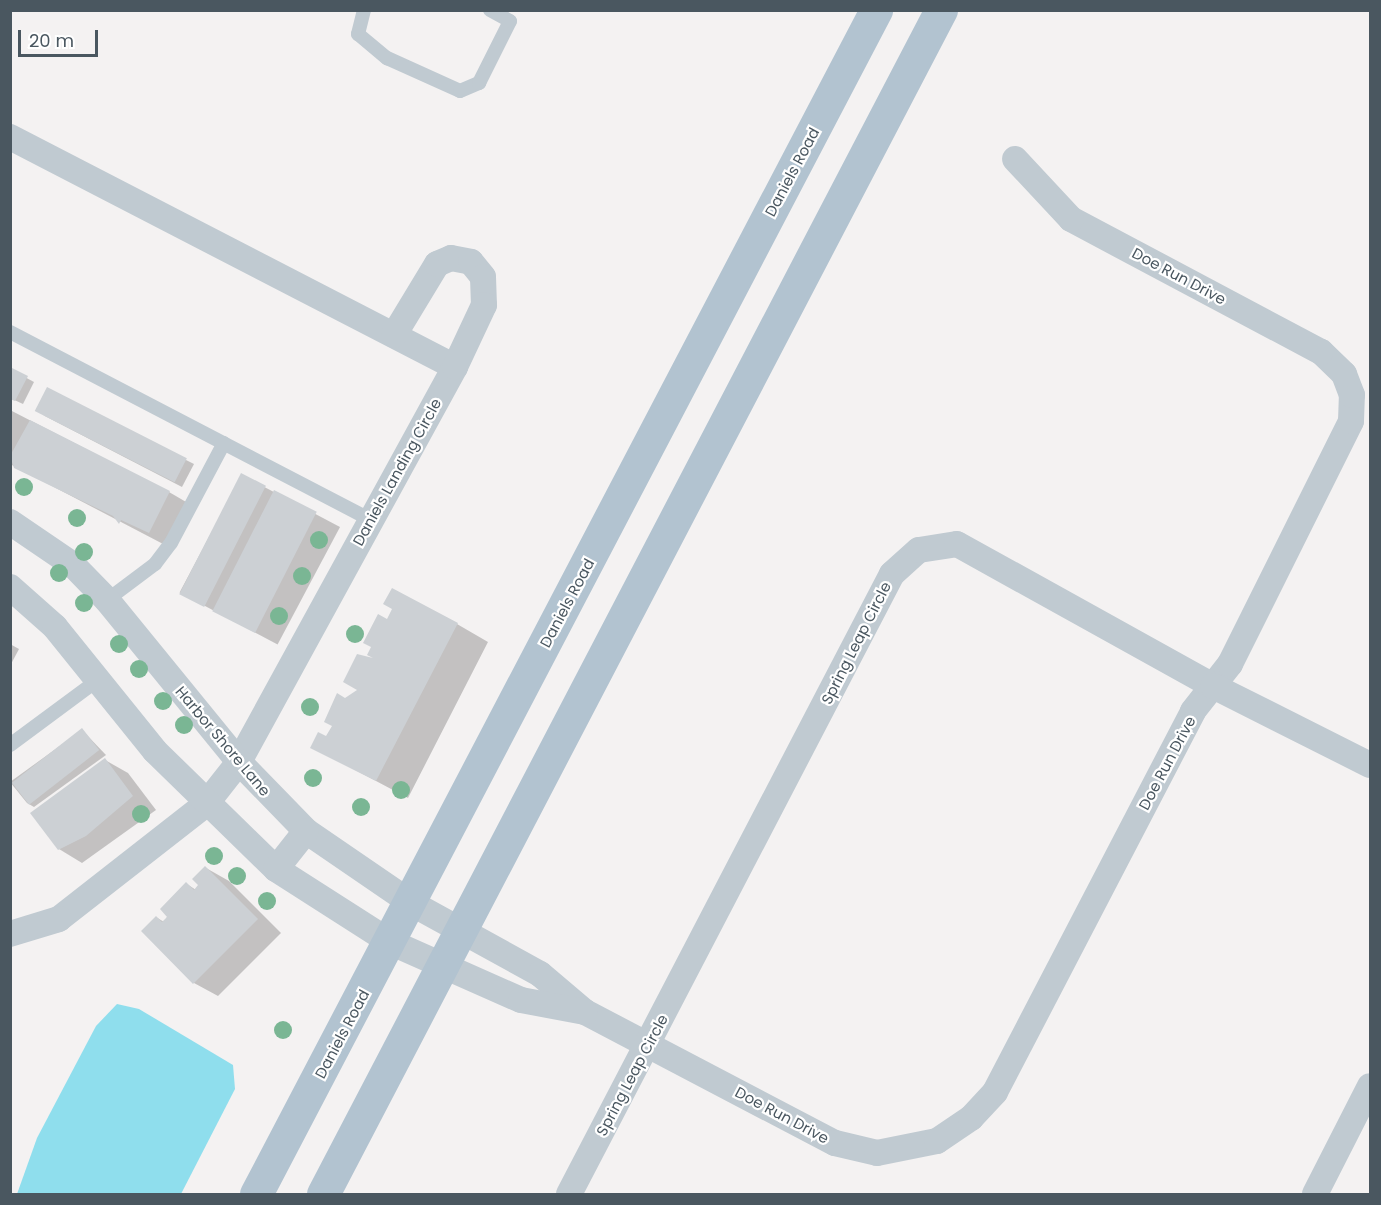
<!DOCTYPE html>
<style>
body{margin:0}
#map{position:relative;width:1381px;height:1205px;overflow:hidden;background:#f4f2f2;font-family:Poppins,sans-serif}
div>[style]{position:absolute}
.water>*{inset:0;background:#8fdeed}
.shadow>*{inset:0;background:#0003;transform-origin:0 0}
.building>*{inset:0;background:#ccd0d4;transform-origin:0 0}
.lane>*{height:14px;margin:-7px;padding:0 7px;transform-origin:7px;border-radius:7px;background:#c0cad1}
.street>*{height:26px;margin:-13px;padding:0 13px;transform-origin:13px;border-radius:13px;background:#c0cad1}
.primary>*{height:33px;margin:-16.5px;padding:0 16.5px;transform-origin:16.5px;border-radius:16.5px;background:#b2c3d0}
.trees>*{width:18px;height:18px;margin:-9px;border-radius:50%;background:#7ab694}
span{translate:-50% -50%;white-space:nowrap;text-align:center;line-height:1.15;-webkit-text-stroke:4.5px #fff;paint-order:stroke}
.street-label{font-size:15px;color:#4a5760}
.frame{position:absolute;inset:0;border:12px solid #4a5760;pointer-events:none}
.scale{position:absolute;left:18px;top:30px;width:80px;height:27px;box-sizing:border-box;border:3px solid #4a5760;border-top:0;padding-left:8px;font-size:18px;line-height:21px;white-space:nowrap;color:#4a5760;-webkit-text-stroke:4px #fff;paint-order:stroke}
</style>
<div id="map">
<div class="water">
<i style="clip-path:polygon(117px 1004px,139px 1009px,233px 1065px,235px 1089px,181px 1194px,17px 1194px,37px 1138px,96px 1026px)"></i>
</div>
<div class="shadow">
<i style="clip-path:polygon(10px 369px,34px 382px,23px 404px,10px 398px)"></i>
<i style="clip-path:polygon(10px 410px,169px 492px,193px 506px,165px 545px,10px 464px)"></i>
<i style="clip-path:polygon(43px 415px,186px 460px,194px 464px,182px 487px)"></i>
<i style="left:242px;top:475px;width:111px;height:133px;rotate:28deg"></i>
<i style="clip-path:polygon(388px 621px,457px 624px,488px 642px,408px 798px,312px 747px,327px 738px,345px 700px,359px 690px,377px 660px)"></i>
<i style="clip-path:polygon(10px 644px,19px 649px,10px 666px)"></i>
<i style="clip-path:polygon(82px 730px,106px 755px,34px 807px,27px 803px,10px 782px)"></i>
<i style="clip-path:polygon(105px 760px,128px 773px,156px 810px,82px 863px,59px 849px)"></i>
<i style="clip-path:polygon(206px 868px,229px 881px,281px 933px,218px 996px,194px 983px,143px 931px,156px 917px,164px 922px,187px 884px,196px 890px)"></i>
</div>
<div class="building">
<i style="clip-path:polygon(10px 367px,28px 376px,15px 401px,10px 399px)"></i>
<i style="left:47px;top:387px;width:157px;height:27px;rotate:27deg"></i>
<i style="clip-path:polygon(30px 420px,170px 491px,149px 533px,121px 520px,119px 524px,113px 516px,14px 468px,10px 456px)"></i>
<i style="left:241px;top:473px;width:28px;height:136px;rotate:27deg"></i>
<i style="left:274px;top:490px;width:48px;height:136px;rotate:27deg"></i>
<i style="clip-path:polygon(392px 588px,458px 623px,376px 781px,310px 748px,318px 732px,326px 736px,332px 726px,324px 722px,337px 693px,345px 698px,357px 690px,343px 682px,357px 654px,373px 658px,367px 655px,371px 647px,363px 643px,378px 614px,387px 619px,392px 609px,383px 604px)"></i>
<i style="left:82px;top:728px;width:28px;height:89px;rotate:52deg"></i>
<i style="clip-path:polygon(105px 758px,133px 796px,86px 836px,58px 850px,30px 813px)"></i>
<i style="clip-path:polygon(205px 866px,258px 919px,193px 984px,141px 931px,156px 916px,162px 922px,167px 917px,160px 909px,186px 882px,194px 890px,198px 885px,192px 879px)"></i>
</div>
<div class="lane">
<i style="left:364px;top:10px;width:25px;rotate:104deg"></i>
<i style="left:358px;top:34px;width:38px;rotate:40deg"></i>
<i style="left:387px;top:58px;width:80px;rotate:24.3deg"></i>
<i style="left:460px;top:91px;width:21px;rotate:-23deg"></i>
<i style="left:479px;top:83px;width:69px;rotate:-63.4deg"></i>
<i style="left:510px;top:21px;width:23px;rotate:-151deg"></i>
<i style="left:10px;top:332px;width:407px;rotate:27.5deg"></i>
<i style="left:107px;top:600px;width:60px;rotate:-36.9deg"></i>
<i style="left:155px;top:564px;width:26px;rotate:-53deg"></i>
<i style="left:171px;top:543px;width:113px;rotate:-62.1deg"></i>
<i style="left:10px;top:745px;width:109px;rotate:-36.5deg"></i>
</div>
<div class="street">
<i style="left:10px;top:137px;width:501px;rotate:27.33deg"></i>
<i style="left:455px;top:367px;width:450px;rotate:118.7deg"></i>
<i style="left:239px;top:762px;width:53px;rotate:128.2deg"></i>
<i style="left:206px;top:804px;width:187px;rotate:142deg"></i>
<i style="left:59px;top:919px;width:51px;rotate:163deg"></i>
<i style="left:394px;top:335px;width:83px;rotate:-58.8deg"></i>
<i style="left:437px;top:264px;width:15px;rotate:-23deg"></i>
<i style="left:451px;top:258px;width:20px;rotate:11deg"></i>
<i style="left:471px;top:262px;width:19px;rotate:51deg"></i>
<i style="left:483px;top:277px;width:28px;rotate:88deg"></i>
<i style="left:484px;top:305px;width:68px;rotate:115.1deg"></i>
<i style="left:10px;top:522px;width:76px;rotate:34.3deg"></i>
<i style="left:73px;top:565px;width:49px;rotate:45.8deg"></i>
<i style="left:107px;top:600px;width:209px;rotate:50.8deg"></i>
<i style="left:239px;top:762px;width:96px;rotate:45.8deg"></i>
<i style="left:306px;top:831px;width:127px;rotate:34.4deg"></i>
<i style="left:411px;top:903px;width:147px;rotate:28.8deg"></i>
<i style="left:540px;top:974px;width:59px;rotate:40.2deg"></i>
<i style="left:585px;top:1012px;width:282px;rotate:27.7deg"></i>
<i style="left:835px;top:1143px;width:43px;rotate:13.4deg"></i>
<i style="left:877px;top:1153px;width:61px;rotate:-11.3deg"></i>
<i style="left:937px;top:1141px;width:41px;rotate:-34.1deg"></i>
<i style="left:971px;top:1118px;width:35px;rotate:-47deg"></i>
<i style="left:995px;top:1092px;width:429px;rotate:-62.5deg"></i>
<i style="left:1193px;top:711px;width:60px;rotate:-51.8deg"></i>
<i style="left:1230px;top:664px;width:271px;rotate:-63.5deg"></i>
<i style="left:1351px;top:421px;width:26px;rotate:-88deg"></i>
<i style="left:1352px;top:395px;width:22px;rotate:-111deg"></i>
<i style="left:1344px;top:374px;width:32px;rotate:-136deg"></i>
<i style="left:1321px;top:352px;width:283px;rotate:-152deg"></i>
<i style="left:1071px;top:219px;width:82px;rotate:-133deg"></i>
<i style="left:10px;top:587px;width:60px;rotate:41.6deg"></i>
<i style="left:55px;top:627px;width:159px;rotate:51.1deg"></i>
<i style="left:155px;top:751px;width:169px;rotate:44.3deg"></i>
<i style="left:276px;top:869px;width:135px;rotate:32.6deg"></i>
<i style="left:390px;top:942px;width:143px;rotate:23.9deg"></i>
<i style="left:521px;top:1000px;width:65px;rotate:10.6deg"></i>
<i style="left:276px;top:869px;width:48px;rotate:-51.7deg"></i>
<i style="left:569px;top:1194px;width:699px;rotate:-62.48deg"></i>
<i style="left:892px;top:574px;width:36px;rotate:-42deg"></i>
<i style="left:919px;top:550px;width:38px;rotate:-9deg"></i>
<i style="left:957px;top:544px;width:293px;rotate:29deg"></i>
<i style="left:1213px;top:686px;width:176px;rotate:26.7deg"></i>
<i style="left:1315px;top:1194px;width:121px;rotate:-63deg"></i>
</div>
<div class="primary">
<i style="left:256px;top:1194px;width:1337px;rotate:-62.36deg"></i>
<i style="left:323px;top:1194px;width:1336px;rotate:-62.44deg"></i>
</div>
<div class="trees">
<i style="left:24px;top:487px"></i>
<i style="left:77px;top:518px"></i>
<i style="left:319px;top:540px"></i>
<i style="left:84px;top:552px"></i>
<i style="left:59px;top:573px"></i>
<i style="left:302px;top:576px"></i>
<i style="left:84px;top:603px"></i>
<i style="left:279px;top:616px"></i>
<i style="left:355px;top:634px"></i>
<i style="left:119px;top:644px"></i>
<i style="left:139px;top:669px"></i>
<i style="left:163px;top:701px"></i>
<i style="left:310px;top:707px"></i>
<i style="left:184px;top:725px"></i>
<i style="left:313px;top:778px"></i>
<i style="left:401px;top:790px"></i>
<i style="left:361px;top:807px"></i>
<i style="left:141px;top:814px"></i>
<i style="left:214px;top:856px"></i>
<i style="left:237px;top:876px"></i>
<i style="left:267px;top:901px"></i>
<i style="left:283px;top:1030px"></i>
</div>
<div class="street-label">
<span style="left:792px;top:172px;rotate:-62deg">Daniels Road</span>
<span style="left:1179px;top:276px;rotate:28deg">Doe Run Drive</span>
<span style="left:397px;top:472px;rotate:-61deg">Daniels Landing Circle</span>
<span style="left:567px;top:603px;rotate:-62deg">Daniels Road</span>
<span style="left:856px;top:643px;rotate:-63deg">Spring Leap Circle</span>
<span style="left:223px;top:741px;rotate:50deg">Harbor Shore Lane</span>
<span style="left:1167px;top:763px;rotate:-62deg">Doe Run Drive</span>
<span style="left:342px;top:1034px;rotate:-62deg">Daniels Road</span>
<span style="left:632px;top:1075px;rotate:-62deg">Spring Leap Circle</span>
<span style="left:782px;top:1115px;rotate:28deg">Doe Run Drive</span>
</div>
<div class="frame"></div>
<div class="scale">20 m</div>
</div>
